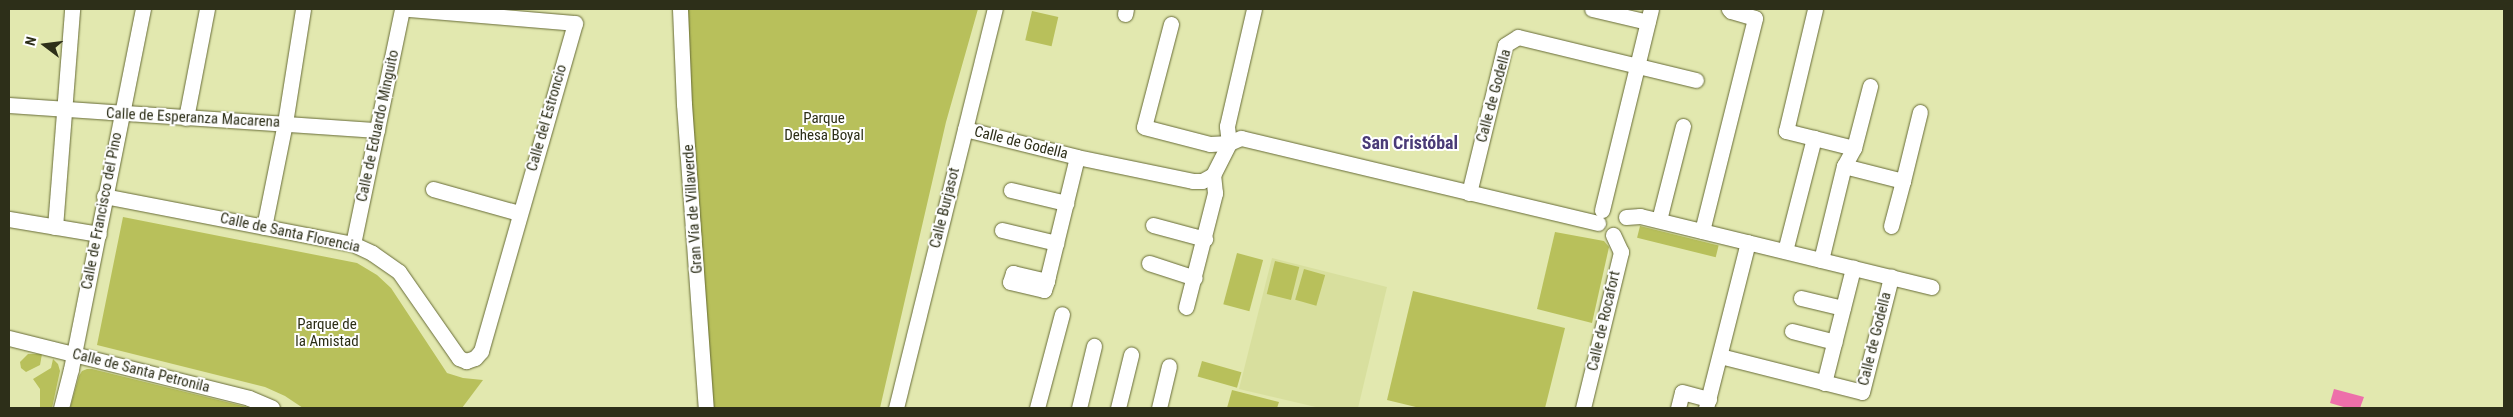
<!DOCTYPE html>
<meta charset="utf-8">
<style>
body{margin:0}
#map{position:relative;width:2513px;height:417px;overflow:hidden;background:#e2e8af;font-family:"Roboto Condensed",sans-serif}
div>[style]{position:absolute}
.built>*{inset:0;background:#d8df9e}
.green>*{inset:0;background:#b8c05b;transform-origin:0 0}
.water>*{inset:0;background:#ed6faa}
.roads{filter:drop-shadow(0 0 1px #676b37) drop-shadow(0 0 1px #676b37)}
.minor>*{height:15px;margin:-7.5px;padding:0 7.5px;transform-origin:7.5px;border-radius:7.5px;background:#fff}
span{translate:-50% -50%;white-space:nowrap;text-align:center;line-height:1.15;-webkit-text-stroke:4px #fff;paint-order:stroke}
.street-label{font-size:15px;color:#2d2f19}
.park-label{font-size:15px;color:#2c2e16}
.quarter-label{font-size:18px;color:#4a3b77;font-weight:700}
.frame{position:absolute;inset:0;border:10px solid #2d2f19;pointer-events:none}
.north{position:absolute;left:20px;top:20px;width:50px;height:50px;-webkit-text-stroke:4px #fff;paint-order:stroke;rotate:285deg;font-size:14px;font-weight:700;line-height:20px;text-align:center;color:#2d2f19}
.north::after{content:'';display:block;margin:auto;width:18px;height:22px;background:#2d2f19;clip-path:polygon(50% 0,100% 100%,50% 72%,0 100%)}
</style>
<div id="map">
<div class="built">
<i style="clip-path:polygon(1272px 258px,1387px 287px,1358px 408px,1320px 408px,1239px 389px)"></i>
</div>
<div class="green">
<i style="clip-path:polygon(687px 9px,978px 9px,946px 122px,880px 408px,707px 408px)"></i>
<i style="left:1032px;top:11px;width:27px;height:30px;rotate:13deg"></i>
<i style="clip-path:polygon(123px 217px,357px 263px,377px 275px,391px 288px,447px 373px,463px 378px,483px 380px,462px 408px,303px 408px,285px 396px,265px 387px,97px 345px)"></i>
<i style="left:1640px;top:226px;width:81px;height:12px;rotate:14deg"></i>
<i style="clip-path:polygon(1555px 232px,1604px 241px,1609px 247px,1592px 323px,1537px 309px)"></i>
<i style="left:1237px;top:253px;width:27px;height:53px;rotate:15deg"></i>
<i style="left:1275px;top:261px;width:25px;height:34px;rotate:14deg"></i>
<i style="left:1304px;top:269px;width:22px;height:32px;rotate:16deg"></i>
<i style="clip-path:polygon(1413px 291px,1565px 328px,1545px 408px,1420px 408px,1387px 400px)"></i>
<i style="clip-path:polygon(28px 354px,42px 354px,40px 365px,26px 372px,21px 368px,20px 362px)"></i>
<i style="clip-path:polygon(53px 359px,58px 364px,60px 371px,52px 408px,40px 408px,40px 389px,33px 379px,51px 368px)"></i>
<i style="left:1202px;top:361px;width:41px;height:16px;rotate:16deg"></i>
<i style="clip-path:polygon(87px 369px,92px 369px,251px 408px,70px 408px,79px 376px,82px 371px)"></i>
<i style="clip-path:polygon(1232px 390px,1279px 402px,1277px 408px,1227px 408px)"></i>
</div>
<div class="water">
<i style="clip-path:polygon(2334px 389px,2364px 397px,2360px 408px,2347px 408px,2330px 403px)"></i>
</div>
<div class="roads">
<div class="minor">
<i style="left:680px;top:9px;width:95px;rotate:87.6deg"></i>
<i style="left:684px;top:104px;width:305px;rotate:85.9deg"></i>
<i style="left:1592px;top:9px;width:57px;rotate:13.1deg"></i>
<i style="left:1125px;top:14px;width:5px;rotate:-79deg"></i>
<i style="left:1171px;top:24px;width:106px;rotate:104.7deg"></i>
<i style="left:1144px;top:127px;width:68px;rotate:14.4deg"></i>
<i style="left:1210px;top:144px;width:19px;rotate:-3deg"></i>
<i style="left:9px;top:105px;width:369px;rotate:3.9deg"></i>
<i style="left:186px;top:118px;width:111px;rotate:-79.1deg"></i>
<i style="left:965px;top:129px;width:115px;rotate:14deg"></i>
<i style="left:1077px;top:157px;width:118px;rotate:11.7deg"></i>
<i style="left:1193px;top:181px;width:9px"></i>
<i style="left:1202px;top:181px;width:13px;rotate:-29deg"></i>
<i style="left:1814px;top:138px;width:41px;rotate:14deg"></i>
<i style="left:1854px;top:148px;width:64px;rotate:-75.5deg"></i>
<i style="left:1229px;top:143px;width:17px;rotate:-97deg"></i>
<i style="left:1227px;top:126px;width:120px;rotate:-77deg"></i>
<i style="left:1844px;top:166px;width:61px;rotate:14.3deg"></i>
<i style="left:1903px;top:181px;width:71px;rotate:-76.2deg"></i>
<i style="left:433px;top:189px;width:89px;rotate:15.6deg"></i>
<i style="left:1011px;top:190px;width:57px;rotate:13.3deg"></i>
<i style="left:1469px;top:193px;width:152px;rotate:-76.3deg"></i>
<i style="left:1505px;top:45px;width:15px;rotate:-32deg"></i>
<i style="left:1518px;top:37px;width:183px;rotate:13.6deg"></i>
<i style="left:104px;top:196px;width:254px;rotate:10.9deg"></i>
<i style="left:353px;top:244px;width:21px;rotate:25deg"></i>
<i style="left:372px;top:253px;width:33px;rotate:35deg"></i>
<i style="left:399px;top:272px;width:105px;rotate:55.1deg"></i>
<i style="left:459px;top:358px;width:8px;rotate:23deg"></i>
<i style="left:466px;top:361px;width:9px;rotate:-18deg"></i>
<i style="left:475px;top:358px;width:9px;rotate:-49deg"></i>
<i style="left:481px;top:351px;width:341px;rotate:-74deg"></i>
<i style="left:575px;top:23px;width:168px;rotate:-175.2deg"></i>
<i style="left:1602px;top:210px;width:207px;rotate:-76.3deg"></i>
<i style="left:1626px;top:217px;width:14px;rotate:-4deg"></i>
<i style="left:1640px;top:216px;width:300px;rotate:13.7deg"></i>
<i style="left:9px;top:219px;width:91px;rotate:9.5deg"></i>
<i style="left:1659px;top:220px;width:97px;rotate:-75.7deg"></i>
<i style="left:1153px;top:225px;width:54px;rotate:15.1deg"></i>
<i style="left:1891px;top:226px;width:47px;rotate:-75.1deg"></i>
<i style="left:55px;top:227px;width:219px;rotate:-85.5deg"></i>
<i style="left:264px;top:227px;width:106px;rotate:-78.6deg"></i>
<i style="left:285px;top:123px;width:115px;rotate:-81deg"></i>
<i style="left:1002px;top:230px;width:56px;rotate:13.5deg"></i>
<i style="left:1702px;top:231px;width:219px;rotate:-76deg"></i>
<i style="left:1755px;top:18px;width:25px;rotate:-164deg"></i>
<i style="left:1731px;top:11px;width:3px;rotate:-135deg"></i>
<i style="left:353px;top:244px;width:240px;rotate:-78.2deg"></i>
<i style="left:1785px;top:251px;width:117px;rotate:-75.6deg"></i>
<i style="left:1814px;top:138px;width:29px;rotate:-166deg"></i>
<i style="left:1786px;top:131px;width:125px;rotate:-76.6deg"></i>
<i style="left:1821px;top:260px;width:97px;rotate:-76.3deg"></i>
<i style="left:1844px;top:166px;width:21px;rotate:-61deg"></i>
<i style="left:1149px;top:263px;width:48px;rotate:18.1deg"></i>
<i style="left:1047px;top:281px;width:35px;rotate:-167deg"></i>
<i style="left:1013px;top:273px;width:9px;rotate:108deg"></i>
<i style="left:1010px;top:282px;width:35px;rotate:13deg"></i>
<i style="left:1044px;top:290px;width:9px;rotate:-72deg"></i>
<i style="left:1047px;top:281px;width:5px;rotate:-79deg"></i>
<i style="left:1048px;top:276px;width:122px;rotate:-76.3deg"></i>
<i style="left:1801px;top:298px;width:43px;rotate:13.4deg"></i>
<i style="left:1186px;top:307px;width:118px;rotate:-75.7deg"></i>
<i style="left:1215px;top:193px;width:18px;rotate:-96deg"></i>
<i style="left:1213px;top:175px;width:36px;rotate:-63deg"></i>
<i style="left:1229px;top:143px;width:13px;rotate:-23deg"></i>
<i style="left:1241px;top:138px;width:367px;rotate:13.4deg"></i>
<i style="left:1792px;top:331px;width:44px;rotate:14.3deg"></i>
<i style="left:9px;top:338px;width:247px;rotate:14deg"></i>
<i style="left:249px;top:398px;width:25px;rotate:23deg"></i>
<i style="left:1720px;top:356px;width:146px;rotate:14.2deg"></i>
<i style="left:1862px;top:392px;width:119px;rotate:-75.8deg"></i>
<i style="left:1824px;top:383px;width:119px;rotate:-75.8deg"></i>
<i style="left:61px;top:408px;width:40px;rotate:-75.6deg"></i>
<i style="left:71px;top:369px;width:367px;rotate:-78.7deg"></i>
<i style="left:896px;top:408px;width:411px;rotate:-76.1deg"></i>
<i style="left:1037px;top:408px;width:97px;rotate:-75.1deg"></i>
<i style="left:1079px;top:408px;width:64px;rotate:-76.4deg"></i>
<i style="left:1118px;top:408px;width:55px;rotate:-76.2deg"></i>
<i style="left:1159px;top:408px;width:43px;rotate:-76.6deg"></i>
<i style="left:1583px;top:408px;width:161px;rotate:-76.3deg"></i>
<i style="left:1621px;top:252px;width:19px;rotate:-115deg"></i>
<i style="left:1678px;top:408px;width:16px;rotate:-76deg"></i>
<i style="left:1682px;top:392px;width:28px;rotate:15deg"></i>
<i style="left:1706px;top:408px;width:171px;rotate:-75.8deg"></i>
</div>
</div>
<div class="street-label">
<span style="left:1494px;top:96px;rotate:-75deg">Calle de Godella</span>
<span style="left:193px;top:118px;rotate:3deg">Calle de Esperanza Macarena</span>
<span style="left:547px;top:118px;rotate:-74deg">Calle del Estroncio</span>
<span style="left:378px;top:126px;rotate:-78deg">Calle de Eduardo Minguito</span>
<span style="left:1021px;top:143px;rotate:14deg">Calle de Godella</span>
<span style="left:945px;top:208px;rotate:-76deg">Calle Burjasot</span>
<span style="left:693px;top:209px;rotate:-94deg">Gran Vía de Villaverde</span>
<span style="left:102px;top:211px;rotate:-79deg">Calle de Francisco del Pino</span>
<span style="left:290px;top:233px;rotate:12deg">Calle de Santa Florencia</span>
<span style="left:1604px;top:321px;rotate:-77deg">Calle de Rocafort</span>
<span style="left:1875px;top:339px;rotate:-76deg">Calle de Godella</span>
<span style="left:141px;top:371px;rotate:14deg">Calle de Santa Petronila</span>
</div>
<div class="park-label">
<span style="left:824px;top:127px">Parque<br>Dehesa Boyal</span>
<span style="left:327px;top:333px">Parque de<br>la Amistad</span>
</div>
<div class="quarter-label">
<span style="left:1410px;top:143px">San Cristóbal</span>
</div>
<div class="frame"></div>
<div class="north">N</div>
</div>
